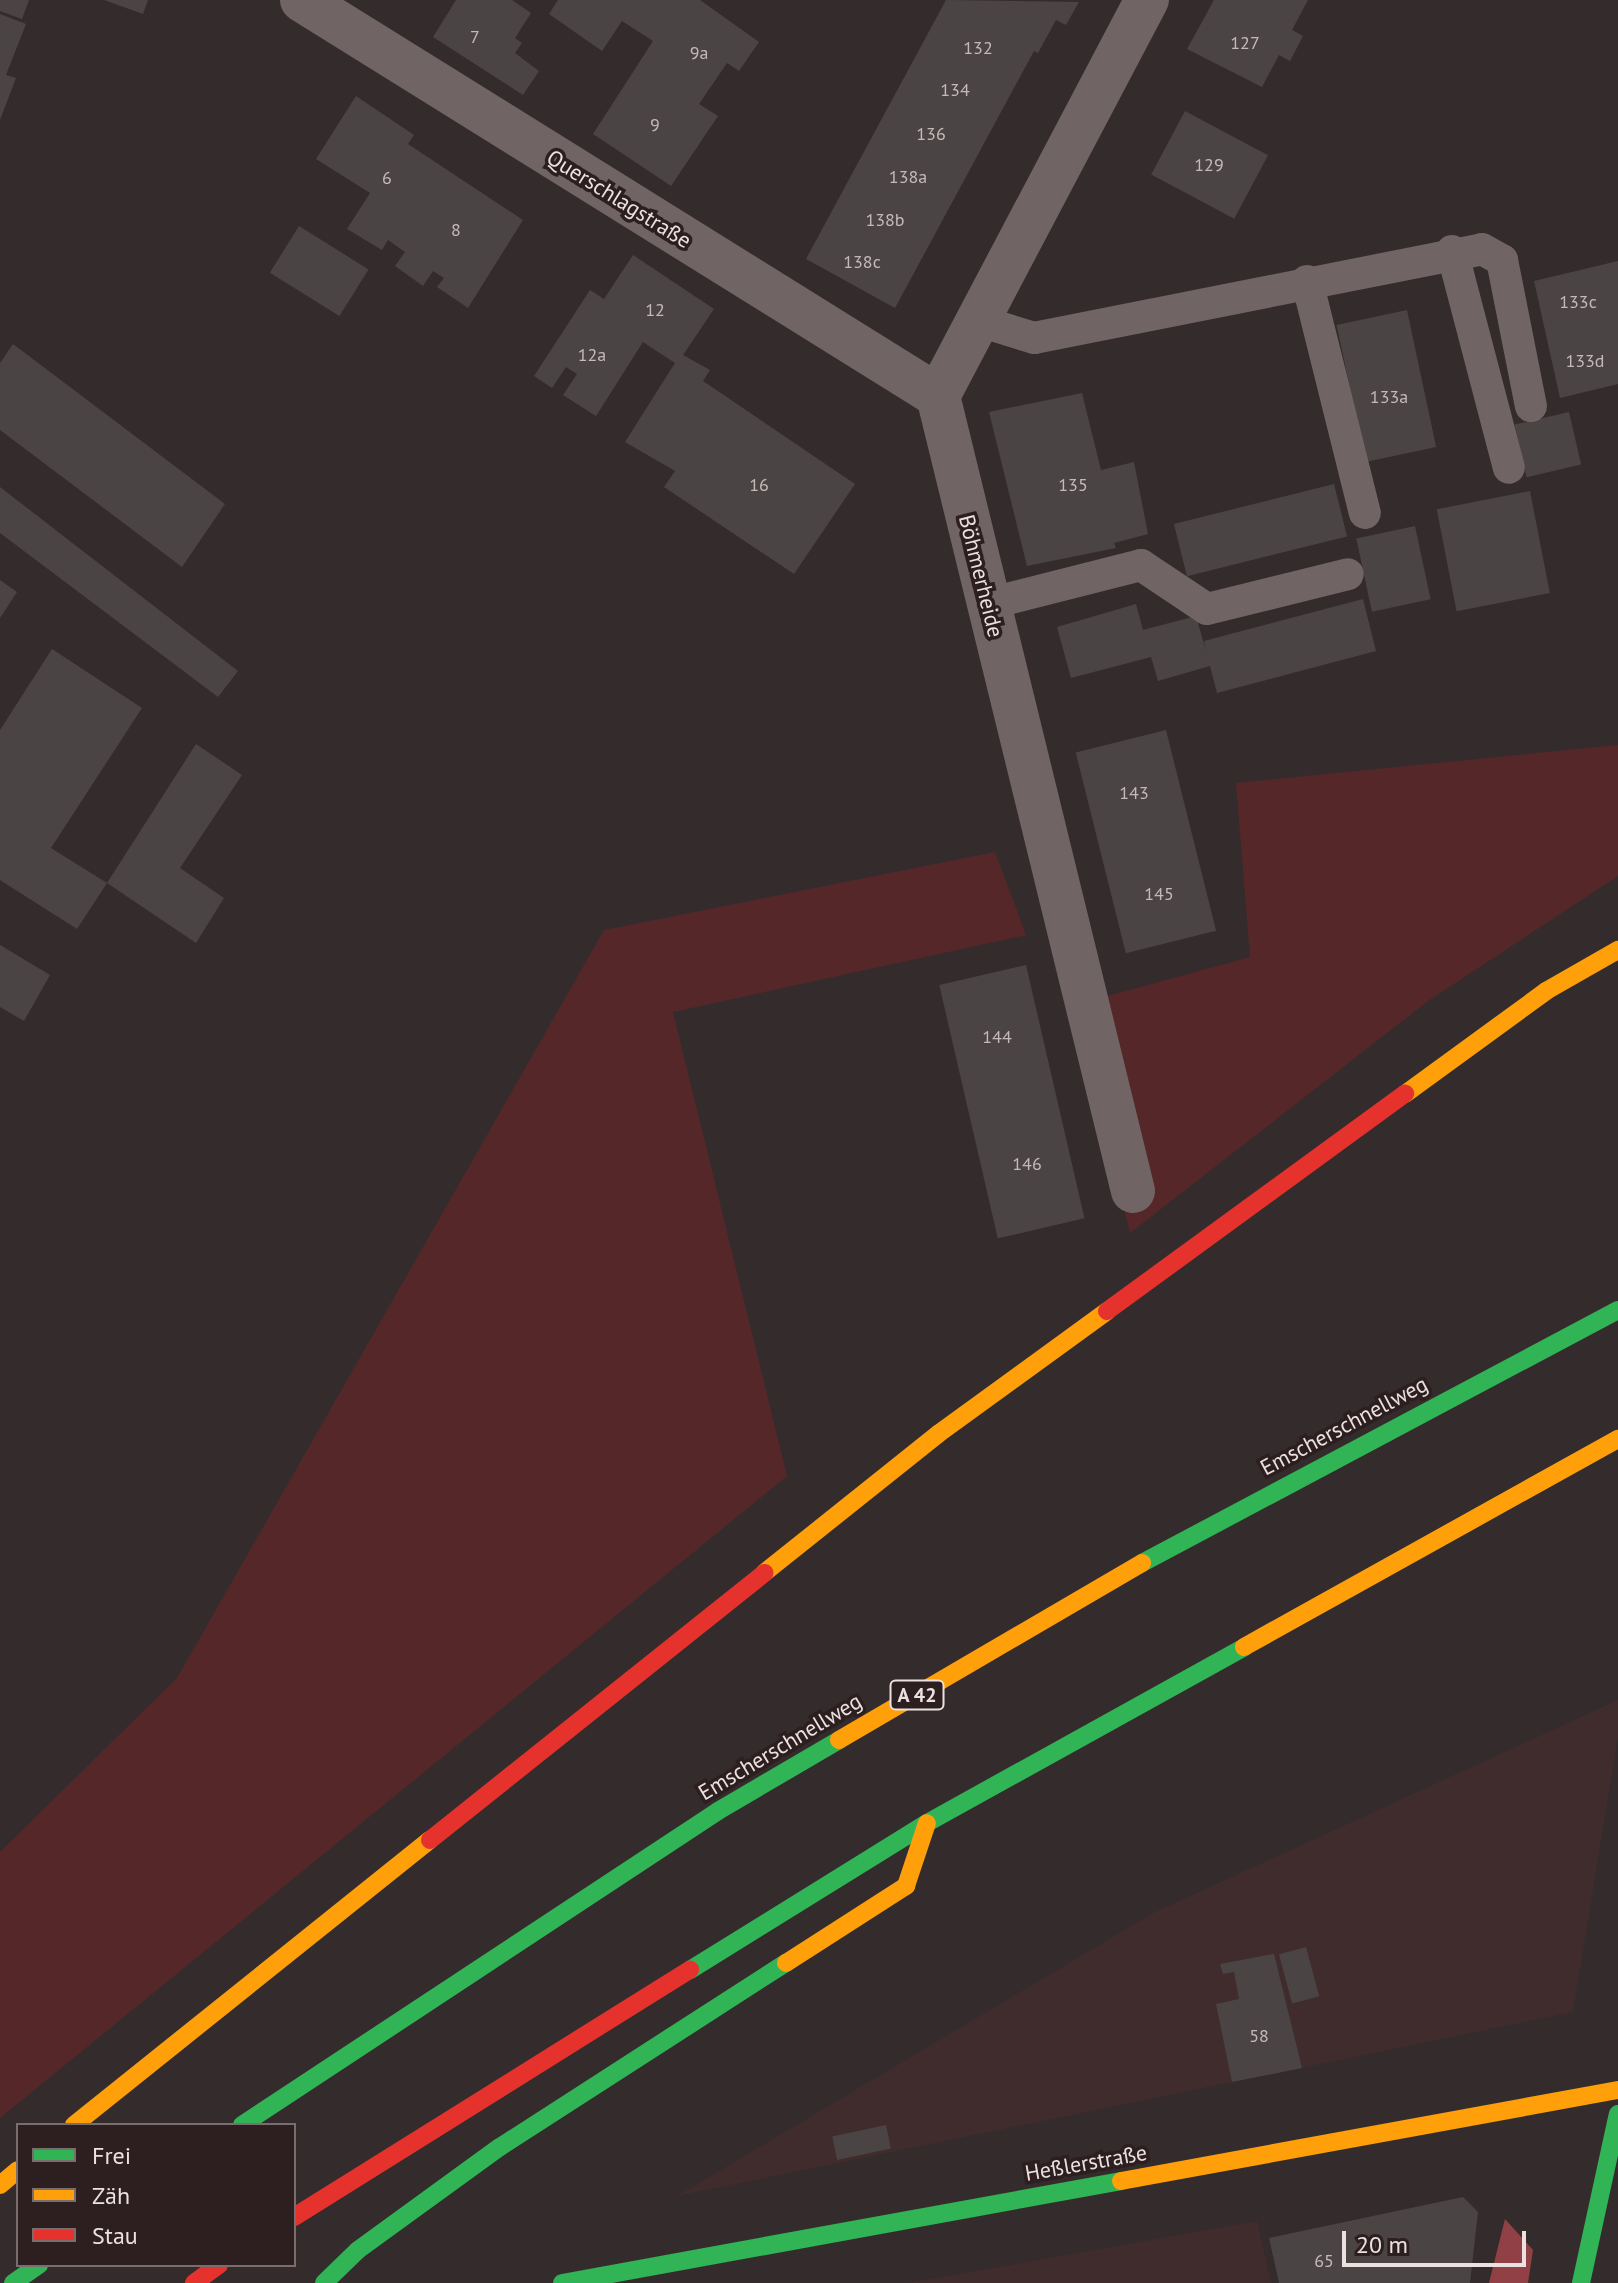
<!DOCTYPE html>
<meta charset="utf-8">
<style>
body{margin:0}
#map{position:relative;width:1618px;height:2283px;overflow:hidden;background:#342c2c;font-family:"PT Sans",sans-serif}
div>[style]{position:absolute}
.built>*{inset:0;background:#402c2c}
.green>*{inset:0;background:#552729}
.forest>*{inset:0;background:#914046}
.building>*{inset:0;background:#4b4444;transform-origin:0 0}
.lane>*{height:32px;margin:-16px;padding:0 16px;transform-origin:16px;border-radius:16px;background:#716464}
.street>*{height:44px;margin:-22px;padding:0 22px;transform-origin:22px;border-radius:22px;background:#716464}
.fast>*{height:18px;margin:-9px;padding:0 9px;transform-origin:9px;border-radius:9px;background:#30b455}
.slow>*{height:18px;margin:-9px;padding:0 9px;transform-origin:9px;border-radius:9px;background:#ff9f0a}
.jam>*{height:18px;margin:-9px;padding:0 9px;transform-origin:9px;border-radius:9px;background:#e5322d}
span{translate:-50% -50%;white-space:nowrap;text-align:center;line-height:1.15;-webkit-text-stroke:7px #2d1f1f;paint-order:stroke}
.number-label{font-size:18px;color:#c4baba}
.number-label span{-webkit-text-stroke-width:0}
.shield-label span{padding:2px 6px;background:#2d1f1f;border:2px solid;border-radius:6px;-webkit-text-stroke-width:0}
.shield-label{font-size:20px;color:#ece1e1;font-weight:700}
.street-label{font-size:22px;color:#ece1e1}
.legend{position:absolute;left:16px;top:2123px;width:280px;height:144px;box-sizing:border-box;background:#2d1f1f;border:2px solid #796d6d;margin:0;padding:10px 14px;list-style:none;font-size:24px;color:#ece1e1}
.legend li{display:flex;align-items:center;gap:16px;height:40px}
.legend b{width:40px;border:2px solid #796d6d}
.scale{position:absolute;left:1342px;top:2231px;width:184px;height:36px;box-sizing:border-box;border:4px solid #ece1e1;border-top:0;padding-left:10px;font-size:24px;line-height:28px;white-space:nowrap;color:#ece1e1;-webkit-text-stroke:6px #2d1f1f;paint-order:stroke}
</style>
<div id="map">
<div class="built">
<i style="clip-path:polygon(1618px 1700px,1618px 1736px,1573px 2012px,677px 2196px,1153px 1913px)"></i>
<i style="clip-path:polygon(1257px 2221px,1271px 2283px,909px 2283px)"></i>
</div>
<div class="green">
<i style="clip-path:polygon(1618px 745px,1618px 876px,1428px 1001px,1130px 1233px,1075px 1005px,1250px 957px,1236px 783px)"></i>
<i style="clip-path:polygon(995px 852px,1026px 935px,673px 1012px,787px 1476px,0 2118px,0 1852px,177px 1678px,604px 930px)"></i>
</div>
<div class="forest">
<i style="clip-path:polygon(1505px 2219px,1533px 2250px,1528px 2283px,1489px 2283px)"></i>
</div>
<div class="building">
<i style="clip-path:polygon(0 0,29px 0,22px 19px,0 11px)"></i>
<i style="clip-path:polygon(104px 0,148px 0,143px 14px)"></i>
<i style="clip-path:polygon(456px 0,512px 0,531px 13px,515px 38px,522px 43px,515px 53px,539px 71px,523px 95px,433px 37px)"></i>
<i style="clip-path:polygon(558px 0,700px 0,759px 42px,739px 71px,727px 63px,699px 104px,718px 116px,671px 186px,593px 134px,653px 41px,622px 21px,602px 51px,549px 14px)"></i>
<i style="clip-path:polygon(946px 0,1079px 2px,1066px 25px,1056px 20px,1038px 53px,1034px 51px,895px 308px,806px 259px)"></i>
<i style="clip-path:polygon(1214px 0,1308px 0,1292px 30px,1303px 36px,1290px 61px,1279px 55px,1262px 87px,1187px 49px)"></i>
<i style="clip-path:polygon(0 14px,26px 24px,6px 75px,16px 78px,0 120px)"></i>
<i style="clip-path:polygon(356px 96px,414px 135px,408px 144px,523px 220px,468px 308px,437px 287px,444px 278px,433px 271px,423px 286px,395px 266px,405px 252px,388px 240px,382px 250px,347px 229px,370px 193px,316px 159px)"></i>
<i style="left:1185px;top:111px;width:94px;height:72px;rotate:28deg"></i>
<i style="left:299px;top:226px;width:82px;height:55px;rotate:32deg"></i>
<i style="clip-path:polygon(633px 255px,714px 309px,683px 355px,710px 370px,703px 381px,855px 484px,794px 574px,664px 487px,675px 471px,625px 442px,675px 363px,643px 342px,596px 416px,563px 395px,577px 374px,566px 367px,552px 388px,534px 376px,590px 290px,604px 299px)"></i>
<i style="clip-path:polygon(1618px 261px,1618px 384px,1560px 398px,1534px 281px)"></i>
<i style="left:1407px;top:310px;width:140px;height:72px;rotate:78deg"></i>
<i style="clip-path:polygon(13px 344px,225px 504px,182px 567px,0 430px,0 363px)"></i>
<i style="clip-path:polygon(1082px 393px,1101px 470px,1134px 462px,1148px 534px,1114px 543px,1116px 548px,1027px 566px,989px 412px)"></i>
<i style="left:1569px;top:412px;width:54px;height:56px;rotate:77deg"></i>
<i style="left:1334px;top:484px;width:54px;height:165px;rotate:76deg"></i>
<i style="clip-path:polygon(0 487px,238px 671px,218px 697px,0 533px)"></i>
<i style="left:1530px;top:491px;width:104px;height:95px;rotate:79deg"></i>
<i style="left:1415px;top:526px;width:75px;height:60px;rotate:78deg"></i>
<i style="clip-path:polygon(0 580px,17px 592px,0 618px)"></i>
<i style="clip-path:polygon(1363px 599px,1376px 651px,1217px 693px,1210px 666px,1158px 681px,1151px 657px,1071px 678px,1057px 627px,1136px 604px,1143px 630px,1196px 616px,1206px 651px,1204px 641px)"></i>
<i style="clip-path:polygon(52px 649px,142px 708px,51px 848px,107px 883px,196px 744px,242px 775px,180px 868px,224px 898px,196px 943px,107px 883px,77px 929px,0 880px,0 730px)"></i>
<i style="left:1166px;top:730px;width:207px;height:93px;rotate:76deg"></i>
<i style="clip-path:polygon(0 945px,50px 975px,24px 1021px,0 1007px)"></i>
<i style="left:1026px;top:965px;width:260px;height:89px;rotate:77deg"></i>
<i style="left:1306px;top:1947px;width:51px;height:28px;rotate:75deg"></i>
<i style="clip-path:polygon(1274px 1954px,1302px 2068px,1232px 2082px,1216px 2004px,1239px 1999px,1234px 1972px,1223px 1974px,1220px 1964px)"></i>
<i style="left:886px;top:2125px;width:24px;height:55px;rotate:78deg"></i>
<i style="clip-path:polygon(1463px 2197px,1478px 2212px,1470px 2283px,1279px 2283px,1269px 2238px)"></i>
</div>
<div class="lane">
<i style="left:1452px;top:251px;width:224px;rotate:75.3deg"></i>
<i style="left:1307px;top:281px;width:239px;rotate:76deg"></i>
<i style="left:976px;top:320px;width:61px;rotate:17.2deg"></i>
<i style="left:1034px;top:338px;width:457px;rotate:-11.2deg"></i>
<i style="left:1482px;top:249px;width:23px;rotate:29deg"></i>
<i style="left:1502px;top:260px;width:149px;rotate:78.8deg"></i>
<i style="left:987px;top:604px;width:159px;rotate:-14.2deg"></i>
<i style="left:1141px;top:565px;width:79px;rotate:33.7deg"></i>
<i style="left:1207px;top:609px;width:145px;rotate:-13.9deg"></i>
</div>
<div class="street">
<i style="left:302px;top:0;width:749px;rotate:31.91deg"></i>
<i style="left:1133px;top:1191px;width:819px;rotate:-103.78deg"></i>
<i style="left:938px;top:396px;width:448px;rotate:-62.2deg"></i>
</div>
<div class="fast">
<i style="left:1142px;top:1563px;width:539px;rotate:-27.99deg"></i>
<i style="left:690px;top:1970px;width:279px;rotate:-31.8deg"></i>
<i style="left:927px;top:1823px;width:363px;rotate:-29deg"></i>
<i style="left:242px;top:2125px;width:570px;rotate:-33.41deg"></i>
<i style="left:718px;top:1811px;width:140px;rotate:-30.4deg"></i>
<i style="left:13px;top:2283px;width:32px;rotate:-35deg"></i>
<i style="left:324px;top:2283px;width:47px;rotate:-44.1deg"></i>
<i style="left:358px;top:2250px;width:175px;rotate:-36deg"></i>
<i style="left:500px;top:2147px;width:340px;rotate:-32.8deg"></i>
<i style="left:562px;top:2283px;width:568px;rotate:-10.34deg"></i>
<i style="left:1581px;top:2283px;width:173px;rotate:-77.7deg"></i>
</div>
<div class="slow">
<i style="left:1405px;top:1094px;width:175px;rotate:-36.1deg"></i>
<i style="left:1546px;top:991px;width:83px;rotate:-29.7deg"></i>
<i style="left:764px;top:1573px;width:223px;rotate:-38.6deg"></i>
<i style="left:938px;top:1434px;width:209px;rotate:-36deg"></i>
<i style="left:1244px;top:1647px;width:428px;rotate:-29.1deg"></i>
<i style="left:839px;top:1740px;width:351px;rotate:-30.3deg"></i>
<i style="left:786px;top:1963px;width:143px;rotate:-32.7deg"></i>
<i style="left:906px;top:1886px;width:66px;rotate:-71.6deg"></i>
<i style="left:74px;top:2125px;width:456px;rotate:-38.7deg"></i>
<i style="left:1121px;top:2181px;width:505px;rotate:-10.38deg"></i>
<i style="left:0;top:2185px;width:23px;rotate:-40deg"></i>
</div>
<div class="jam">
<i style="left:1107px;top:1311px;width:369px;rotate:-36.1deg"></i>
<i style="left:430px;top:1840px;width:428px;rotate:-38.6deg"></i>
<i style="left:294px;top:2217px;width:467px;rotate:-32deg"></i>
<i style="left:194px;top:2283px;width:31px;rotate:-36deg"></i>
</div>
<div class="number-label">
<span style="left:475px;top:37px">7</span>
<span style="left:1245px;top:43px">127</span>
<span style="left:978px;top:48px">132</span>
<span style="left:699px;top:53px">9a</span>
<span style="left:955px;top:90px">134</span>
<span style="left:655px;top:125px">9</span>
<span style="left:931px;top:134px">136</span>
<span style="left:1209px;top:165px">129</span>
<span style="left:908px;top:177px">138a</span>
<span style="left:387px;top:178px">6</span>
<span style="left:885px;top:220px">138b</span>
<span style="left:456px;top:230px">8</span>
<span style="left:862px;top:262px">138c</span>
<span style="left:1578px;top:302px">133c</span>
<span style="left:655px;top:310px">12</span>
<span style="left:592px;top:355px">12a</span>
<span style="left:1585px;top:361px">133d</span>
<span style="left:1389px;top:397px">133a</span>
<span style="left:759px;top:485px">16</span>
<span style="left:1073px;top:485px">135</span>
<span style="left:1134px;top:793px">143</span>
<span style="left:1159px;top:894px">145</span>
<span style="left:997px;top:1037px">144</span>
<span style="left:1027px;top:1164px">146</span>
<span style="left:1259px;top:2036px">58</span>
<span style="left:1324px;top:2261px">65</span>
</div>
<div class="shield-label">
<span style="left:917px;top:1695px">A 42</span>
</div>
<div class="street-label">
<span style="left:619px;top:199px;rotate:32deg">Querschlagstraße</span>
<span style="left:981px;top:576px;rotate:76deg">Böhmerheide</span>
<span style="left:1344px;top:1426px;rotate:-28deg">Emscherschnellweg</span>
<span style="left:780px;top:1747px;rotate:-31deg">Emscherschnellweg</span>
<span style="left:1086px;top:2163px;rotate:-10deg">Heßlerstraße</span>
</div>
<ul class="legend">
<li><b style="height:10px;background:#30b455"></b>Frei</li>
<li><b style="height:10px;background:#ff9f0a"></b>Zäh</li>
<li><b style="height:10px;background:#e5322d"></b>Stau</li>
</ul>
<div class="scale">20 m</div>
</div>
